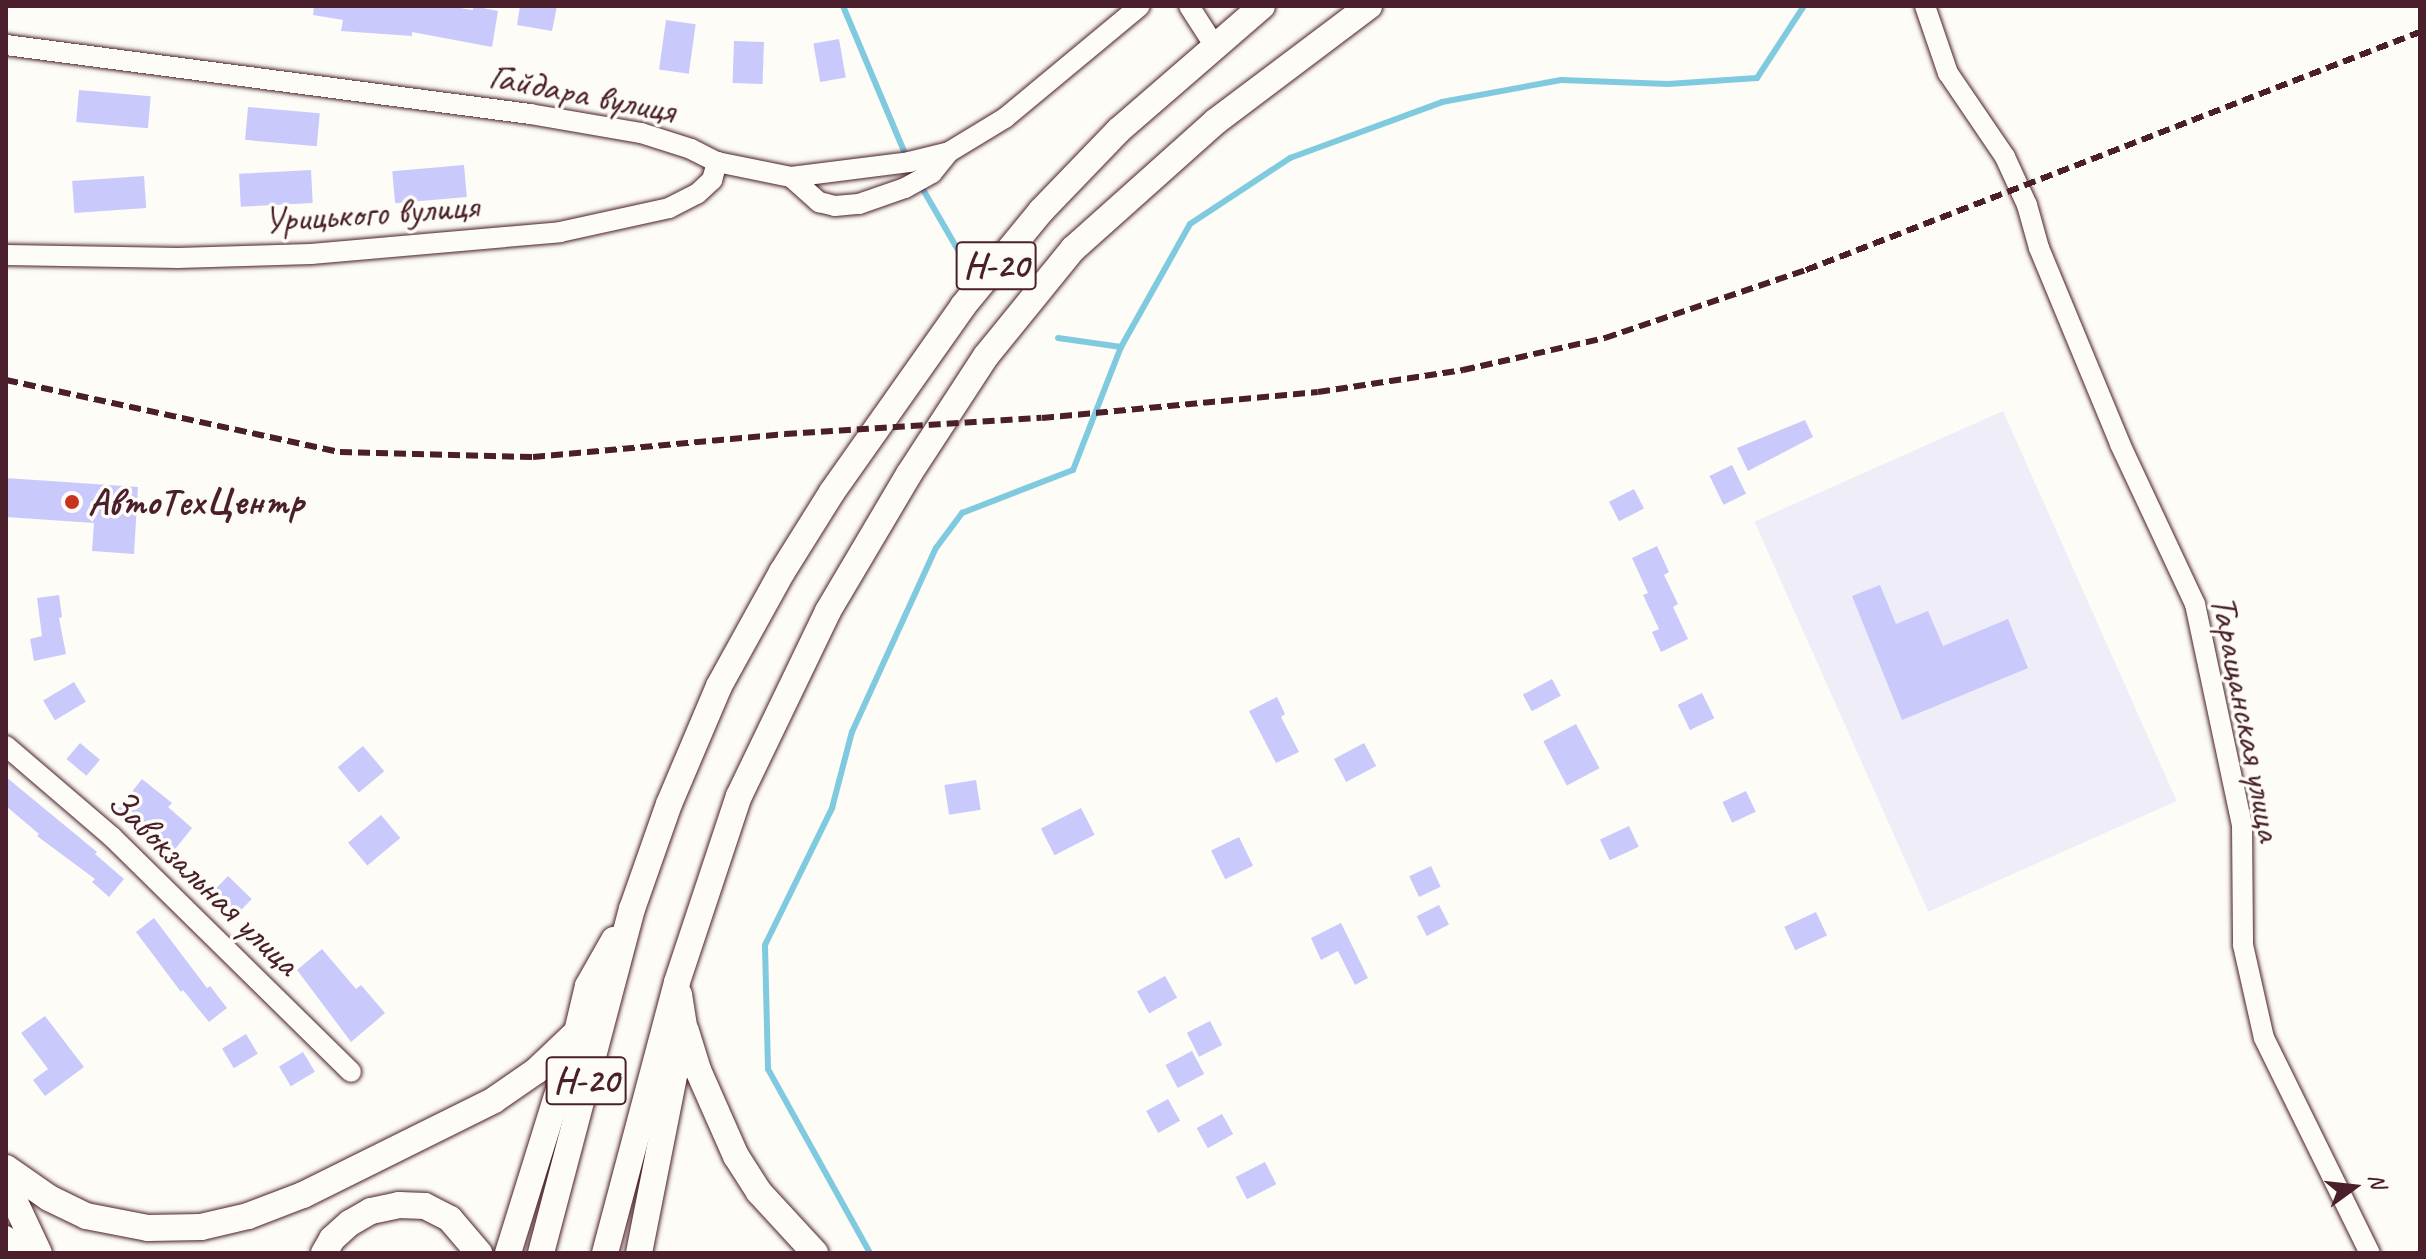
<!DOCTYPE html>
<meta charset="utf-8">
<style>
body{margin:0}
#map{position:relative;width:2426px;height:1259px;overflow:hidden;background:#fdfcf7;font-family:Caveat,sans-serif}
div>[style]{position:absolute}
.built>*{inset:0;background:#eeedf8;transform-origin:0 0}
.stream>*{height:6px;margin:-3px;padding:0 3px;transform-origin:3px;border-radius:3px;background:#80cae0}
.building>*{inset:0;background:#cac9fc;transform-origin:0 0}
.roads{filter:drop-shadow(0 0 2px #4a1f2b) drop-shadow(0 0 2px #4a1f2b)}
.minor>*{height:20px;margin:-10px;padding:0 10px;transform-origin:10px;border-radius:10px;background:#fdfcf7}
.major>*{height:26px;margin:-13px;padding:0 13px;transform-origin:13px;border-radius:13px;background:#fdfcf7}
.rail>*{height:6px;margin-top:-3px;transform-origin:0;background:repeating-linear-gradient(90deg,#4a1f2b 0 12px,transparent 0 18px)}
.dots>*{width:22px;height:22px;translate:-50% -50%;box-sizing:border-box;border:4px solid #fdfcf7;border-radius:50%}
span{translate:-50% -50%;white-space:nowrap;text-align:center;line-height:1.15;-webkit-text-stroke:7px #fdfcf7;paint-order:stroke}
.shield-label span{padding:2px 6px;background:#fdfcf7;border:2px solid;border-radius:6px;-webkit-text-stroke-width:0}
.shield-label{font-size:36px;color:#4a1f2b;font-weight:700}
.street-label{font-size:38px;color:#4a1f2b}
.poi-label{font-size:38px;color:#4a1f2b;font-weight:700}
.left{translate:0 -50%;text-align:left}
.frame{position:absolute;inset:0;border:8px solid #4a1f2b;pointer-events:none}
.north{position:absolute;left:2314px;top:1147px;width:80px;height:80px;-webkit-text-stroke:6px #fdfcf7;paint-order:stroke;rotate:75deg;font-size:22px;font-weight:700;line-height:32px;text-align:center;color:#4a1f2b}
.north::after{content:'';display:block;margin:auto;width:28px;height:36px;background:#4a1f2b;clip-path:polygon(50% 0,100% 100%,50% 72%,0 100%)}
</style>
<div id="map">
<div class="built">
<i style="left:2003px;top:411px;width:427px;height:272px;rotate:66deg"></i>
</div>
<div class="stream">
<i style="left:843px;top:6px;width:157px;rotate:67.2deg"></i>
<i style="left:921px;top:186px;width:74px;rotate:60deg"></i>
<i style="left:1058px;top:338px;width:64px;rotate:8.1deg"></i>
<i style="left:870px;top:1253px;width:210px;rotate:-119deg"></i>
<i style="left:768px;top:1069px;width:124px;rotate:-91.4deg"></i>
<i style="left:765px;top:945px;width:153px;rotate:-63.9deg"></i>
<i style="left:832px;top:808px;width:79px;rotate:-75.3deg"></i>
<i style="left:852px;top:732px;width:202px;rotate:-65.5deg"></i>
<i style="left:936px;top:548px;width:44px;rotate:-53.4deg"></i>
<i style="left:962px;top:513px;width:119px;rotate:-21.2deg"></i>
<i style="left:1073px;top:470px;width:132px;rotate:-68.7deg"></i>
<i style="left:1121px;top:347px;width:141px;rotate:-60.7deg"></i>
<i style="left:1190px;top:224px;width:120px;rotate:-33.4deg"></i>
<i style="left:1290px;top:158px;width:162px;rotate:-20.2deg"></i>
<i style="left:1442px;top:102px;width:121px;rotate:-10.5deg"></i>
<i style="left:1561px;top:80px;width:107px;rotate:2.1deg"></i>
<i style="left:1668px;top:84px;width:89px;rotate:-3.9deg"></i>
<i style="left:1757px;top:78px;width:86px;rotate:-56.9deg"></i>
</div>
<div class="building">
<i style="clip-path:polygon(314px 6px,447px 6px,473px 10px,473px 6px,498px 11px,492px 47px,412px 32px,412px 36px,341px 31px,343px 20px,313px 15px)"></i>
<i style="clip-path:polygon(520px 6px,557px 6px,552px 31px,517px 25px)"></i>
<i style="left:666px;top:20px;width:30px;height:50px;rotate:8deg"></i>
<i style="left:839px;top:39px;width:39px;height:26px;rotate:80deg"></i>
<i style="left:734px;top:41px;width:30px;height:42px;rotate:2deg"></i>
<i style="left:79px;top:90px;width:72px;height:32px;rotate:5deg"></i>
<i style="left:248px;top:107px;width:72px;height:33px;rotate:5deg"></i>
<i style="left:464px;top:165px;width:32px;height:72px;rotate:85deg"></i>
<i style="left:311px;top:170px;width:33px;height:72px;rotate:87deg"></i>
<i style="left:144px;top:176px;width:32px;height:72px;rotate:86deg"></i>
<i style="clip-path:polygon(1805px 420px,1813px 437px,1748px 471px,1737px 448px)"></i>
<i style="left:1732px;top:465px;width:32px;height:25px;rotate:64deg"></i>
<i style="clip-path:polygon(6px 478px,138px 487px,134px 554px,92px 551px,94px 523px,6px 517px)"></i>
<i style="left:1634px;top:489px;width:22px;height:28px;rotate:63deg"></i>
<i style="clip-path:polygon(1657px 546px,1669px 572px,1664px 575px,1678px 604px,1673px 607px,1688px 639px,1661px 652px,1652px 632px,1659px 629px,1643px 595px,1648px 593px,1632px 558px)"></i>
<i style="clip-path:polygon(1880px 585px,1896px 624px,1928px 611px,1943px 646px,2008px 619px,2028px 668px,1902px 720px,1852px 596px)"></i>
<i style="clip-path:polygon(59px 595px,62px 617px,59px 618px,66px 654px,34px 661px,30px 639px,42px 636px,37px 598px)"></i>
<i style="left:1552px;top:679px;width:19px;height:33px;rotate:62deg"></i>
<i style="left:74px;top:682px;width:23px;height:36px;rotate:59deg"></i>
<i style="left:1702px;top:693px;width:28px;height:27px;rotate:64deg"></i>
<i style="clip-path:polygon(1277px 697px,1285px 714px,1281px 717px,1299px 752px,1276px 763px,1249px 711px)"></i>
<i style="left:1576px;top:724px;width:50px;height:37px;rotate:62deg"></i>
<i style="left:80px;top:743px;width:26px;height:21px;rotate:40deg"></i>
<i style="left:1364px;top:743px;width:26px;height:34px;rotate:62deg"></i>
<i style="left:363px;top:746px;width:33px;height:33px;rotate:50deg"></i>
<i style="clip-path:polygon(6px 777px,97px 852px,95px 854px,124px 879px,109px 897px,92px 882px,95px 879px,37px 836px,39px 834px,6px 806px)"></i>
<i style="clip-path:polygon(142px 779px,172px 803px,168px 807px,192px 828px,172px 853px,147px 832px,143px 838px,114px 814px)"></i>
<i style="left:976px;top:780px;width:30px;height:32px;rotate:81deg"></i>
<i style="left:1746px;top:791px;width:23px;height:26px;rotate:65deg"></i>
<i style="left:1081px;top:808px;width:30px;height:45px;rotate:63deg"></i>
<i style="left:381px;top:815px;width:30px;height:43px;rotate:50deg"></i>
<i style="left:1629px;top:826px;width:23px;height:32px;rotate:65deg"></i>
<i style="left:1239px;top:837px;width:32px;height:31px;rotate:64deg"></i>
<i style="left:1431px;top:866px;width:23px;height:24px;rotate:65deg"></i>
<i style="left:228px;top:876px;width:33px;height:33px;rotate:44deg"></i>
<i style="left:1439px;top:905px;width:22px;height:25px;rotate:63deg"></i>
<i style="left:1816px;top:912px;width:26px;height:35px;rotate:65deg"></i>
<i style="clip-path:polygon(154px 918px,207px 988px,210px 986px,227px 1008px,209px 1022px,183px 990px,181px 992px,136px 932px)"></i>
<i style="clip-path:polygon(1341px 923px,1368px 978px,1355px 985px,1338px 951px,1321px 960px,1311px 938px)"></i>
<i style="clip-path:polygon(322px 949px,356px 989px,361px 985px,385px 1013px,351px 1042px,297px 970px)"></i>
<i style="left:1165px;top:976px;width:25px;height:32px;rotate:61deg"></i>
<i style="clip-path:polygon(45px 1016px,84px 1067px,45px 1096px,33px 1080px,48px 1069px,21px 1033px)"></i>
<i style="left:1210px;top:1021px;width:27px;height:26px;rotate:63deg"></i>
<i style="left:246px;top:1034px;width:23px;height:28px;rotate:59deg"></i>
<i style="left:1192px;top:1051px;width:26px;height:30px;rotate:62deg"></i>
<i style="left:303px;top:1052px;width:23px;height:28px;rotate:59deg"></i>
<i style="left:1168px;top:1099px;width:25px;height:25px;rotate:61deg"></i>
<i style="left:1222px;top:1114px;width:23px;height:29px;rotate:61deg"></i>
<i style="left:1265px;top:1162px;width:25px;height:33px;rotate:63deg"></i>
</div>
<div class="roads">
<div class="minor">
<i style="left:1189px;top:6px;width:46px;rotate:57.3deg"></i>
<i style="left:1925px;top:6px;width:71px;rotate:71.1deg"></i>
<i style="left:1948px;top:73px;width:102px;rotate:55.8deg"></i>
<i style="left:2005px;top:157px;width:53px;rotate:65.4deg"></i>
<i style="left:2027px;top:205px;width:45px;rotate:74.4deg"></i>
<i style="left:2039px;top:248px;width:212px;rotate:67.5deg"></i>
<i style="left:2120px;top:444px;width:177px;rotate:64.9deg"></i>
<i style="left:2195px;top:604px;width:226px;rotate:78deg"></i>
<i style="left:2242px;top:825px;width:120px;rotate:89.5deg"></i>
<i style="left:2243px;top:945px;width:95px;rotate:77.3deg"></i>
<i style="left:2264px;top:1038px;width:240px;rotate:63.8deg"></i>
<i style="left:6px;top:45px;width:529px;rotate:7.5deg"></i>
<i style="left:530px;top:114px;width:113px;rotate:9.7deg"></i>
<i style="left:641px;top:133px;width:52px;rotate:17.7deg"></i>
<i style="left:691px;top:149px;width:29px;rotate:27deg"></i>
<i style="left:717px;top:162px;width:76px;rotate:11.5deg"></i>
<i style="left:791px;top:177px;width:119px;rotate:-7.2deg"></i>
<i style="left:909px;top:162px;width:41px;rotate:-14deg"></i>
<i style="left:949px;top:152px;width:66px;rotate:-31.3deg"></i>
<i style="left:1005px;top:118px;width:175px;rotate:-39.7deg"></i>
<i style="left:791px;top:177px;width:38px;rotate:42deg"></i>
<i style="left:819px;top:202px;width:16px;rotate:14deg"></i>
<i style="left:835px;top:206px;width:24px;rotate:-5deg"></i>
<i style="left:859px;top:204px;width:49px;rotate:-19.2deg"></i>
<i style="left:905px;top:188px;width:31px;rotate:-29deg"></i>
<i style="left:932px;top:173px;width:27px;rotate:-51deg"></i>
<i style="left:6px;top:255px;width:172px;rotate:1deg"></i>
<i style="left:178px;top:258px;width:133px;rotate:-1.7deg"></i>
<i style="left:311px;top:254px;width:250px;rotate:-5deg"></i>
<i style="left:560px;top:232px;width:112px;rotate:-12.4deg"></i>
<i style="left:669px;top:208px;width:31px;rotate:-27deg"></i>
<i style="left:697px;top:194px;width:21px;rotate:-43deg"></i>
<i style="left:712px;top:180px;width:19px;rotate:-74deg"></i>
<i style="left:6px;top:746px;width:140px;rotate:40.6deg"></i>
<i style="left:112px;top:837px;width:335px;rotate:44.5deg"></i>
<i style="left:6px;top:1236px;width:26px;rotate:40deg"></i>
</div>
<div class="major">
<i style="left:686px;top:1031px;width:41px;rotate:72.9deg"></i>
<i style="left:698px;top:1070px;width:94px;rotate:66.2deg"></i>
<i style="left:736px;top:1156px;width:43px;rotate:57.4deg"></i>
<i style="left:759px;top:1192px;width:83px;rotate:47.4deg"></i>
<i style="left:6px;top:1168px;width:52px;rotate:34.9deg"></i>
<i style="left:49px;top:1198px;width:41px;rotate:25.9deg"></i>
<i style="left:86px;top:1216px;width:63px;rotate:11deg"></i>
<i style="left:148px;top:1228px;width:53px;rotate:-1.1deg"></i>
<i style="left:201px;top:1227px;width:48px;rotate:-13.2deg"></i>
<i style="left:248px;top:1216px;width:59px;rotate:-20.9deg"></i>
<i style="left:303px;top:1195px;width:213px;rotate:-26.4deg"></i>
<i style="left:494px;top:1100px;width:51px;rotate:-34.6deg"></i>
<i style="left:536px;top:1071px;width:57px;rotate:-43.6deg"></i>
<i style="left:6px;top:1183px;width:77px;rotate:64.8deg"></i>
<i style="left:324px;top:1253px;width:16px;rotate:-60deg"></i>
<i style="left:332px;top:1239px;width:24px;rotate:-42deg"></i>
<i style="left:350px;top:1223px;width:24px;rotate:-30deg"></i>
<i style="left:371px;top:1211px;width:29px;rotate:-12deg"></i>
<i style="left:399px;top:1205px;width:26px;rotate:2deg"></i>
<i style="left:425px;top:1206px;width:28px;rotate:27deg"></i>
<i style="left:450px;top:1219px;width:45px;rotate:49.5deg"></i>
<i style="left:508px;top:1253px;width:232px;rotate:-72.7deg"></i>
<i style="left:577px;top:1032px;width:47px;rotate:-76.6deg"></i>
<i style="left:588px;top:986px;width:53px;rotate:-60.5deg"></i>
<i style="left:541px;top:1253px;width:356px;rotate:-75.2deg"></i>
<i style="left:632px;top:909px;width:111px;rotate:-70.6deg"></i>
<i style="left:669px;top:804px;width:128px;rotate:-67deg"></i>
<i style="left:719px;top:686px;width:130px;rotate:-61.1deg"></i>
<i style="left:782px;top:572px;width:94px;rotate:-58deg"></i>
<i style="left:832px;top:492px;width:228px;rotate:-54.8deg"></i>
<i style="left:963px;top:306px;width:123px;rotate:-50.6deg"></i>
<i style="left:1041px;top:211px;width:112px;rotate:-46.1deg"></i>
<i style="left:1119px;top:130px;width:189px;rotate:-40.9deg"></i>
<i style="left:605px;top:1253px;width:280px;rotate:-75.1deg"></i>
<i style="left:677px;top:982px;width:196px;rotate:-71.6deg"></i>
<i style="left:739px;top:796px;width:205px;rotate:-64.3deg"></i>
<i style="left:828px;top:611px;width:159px;rotate:-59.4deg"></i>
<i style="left:909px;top:474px;width:141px;rotate:-56.9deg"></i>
<i style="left:986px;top:356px;width:138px;rotate:-50.9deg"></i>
<i style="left:1073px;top:249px;width:191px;rotate:-41.8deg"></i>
<i style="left:1215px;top:122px;width:193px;rotate:-37deg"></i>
<i style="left:639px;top:1253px;width:231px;rotate:-78.8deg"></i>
<i style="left:684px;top:1026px;width:32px;rotate:-99deg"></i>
</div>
</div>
<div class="rail">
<i style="left:6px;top:380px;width:342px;rotate:12.2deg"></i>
<i style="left:340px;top:452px;width:193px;rotate:1.5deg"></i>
<i style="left:533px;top:457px;width:253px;rotate:-5.2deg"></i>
<i style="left:785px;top:434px;width:257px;rotate:-3.6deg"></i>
<i style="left:1042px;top:418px;width:277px;rotate:-5.4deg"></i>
<i style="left:1318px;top:392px;width:147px;rotate:-8.6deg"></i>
<i style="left:1463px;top:370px;width:146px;rotate:-12.7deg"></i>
<i style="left:1605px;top:338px;width:212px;rotate:-18.7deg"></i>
<i style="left:1806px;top:270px;width:659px;rotate:-21.19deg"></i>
</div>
<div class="dots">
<i style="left:72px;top:502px;background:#c8321e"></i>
</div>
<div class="shield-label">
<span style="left:996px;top:266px">Н-20</span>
<span style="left:586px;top:1081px">Н-20</span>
</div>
<div class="street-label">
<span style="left:582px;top:93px;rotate:11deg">Гайдара вулиця</span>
<span style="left:371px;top:213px;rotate:-4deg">Урицького вулиця</span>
<span style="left:2247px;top:718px;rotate:79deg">Таращанская улица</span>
<span style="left:204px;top:882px;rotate:44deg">Завокзальная улица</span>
</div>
<div class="poi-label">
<span class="left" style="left:88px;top:502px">АвтоТехЦентр</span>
</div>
<div class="frame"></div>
<div class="north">N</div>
</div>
